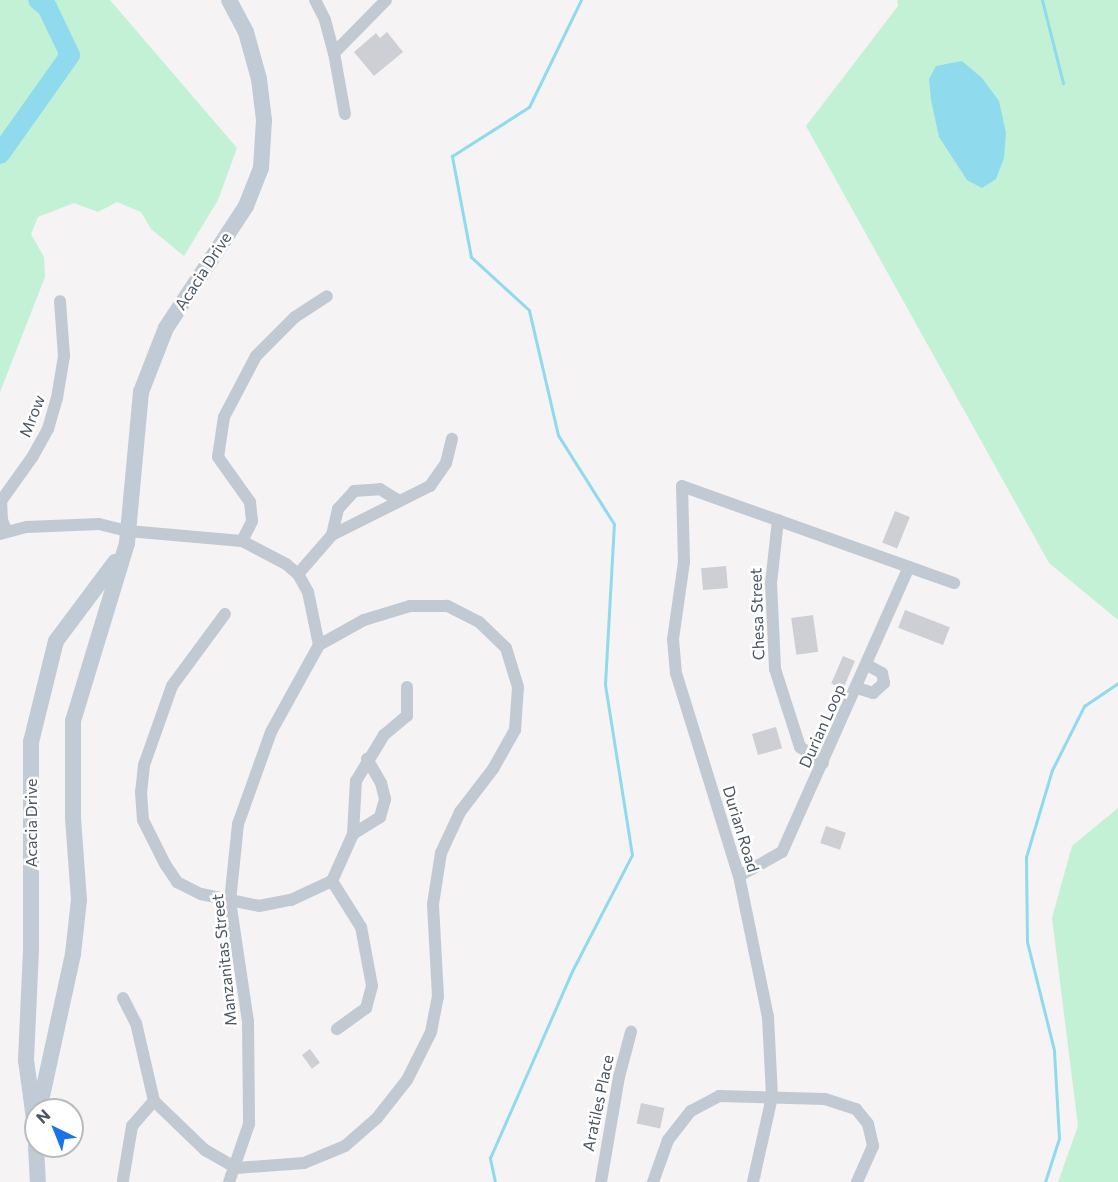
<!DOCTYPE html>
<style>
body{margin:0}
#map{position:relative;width:1118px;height:1182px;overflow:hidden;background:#f5f3f3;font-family:Commissioner,sans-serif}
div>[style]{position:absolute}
.green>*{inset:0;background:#c3f1d5}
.water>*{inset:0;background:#90daee}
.stream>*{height:3px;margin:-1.5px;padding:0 1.5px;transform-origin:1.5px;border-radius:1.5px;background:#90daee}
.river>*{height:20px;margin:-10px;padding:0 10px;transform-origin:10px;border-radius:10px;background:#90daee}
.building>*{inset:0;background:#cdcfd5;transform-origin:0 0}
.street>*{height:12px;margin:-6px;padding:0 6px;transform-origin:6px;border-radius:6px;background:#c1cad2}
.secondary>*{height:16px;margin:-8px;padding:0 8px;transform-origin:8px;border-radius:8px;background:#c1cbd6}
span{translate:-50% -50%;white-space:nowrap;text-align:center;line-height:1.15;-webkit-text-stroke:5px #fff;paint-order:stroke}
.street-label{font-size:16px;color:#4a5661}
.north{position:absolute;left:24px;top:1098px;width:60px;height:60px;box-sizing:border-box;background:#fff;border:2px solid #b7bbc0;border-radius:50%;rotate:317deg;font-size:16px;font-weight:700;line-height:24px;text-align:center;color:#4a5661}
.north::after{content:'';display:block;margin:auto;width:21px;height:27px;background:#1a73e8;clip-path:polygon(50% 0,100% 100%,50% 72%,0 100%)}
</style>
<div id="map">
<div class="green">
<i style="clip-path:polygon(0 0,110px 0,237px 148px,218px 200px,184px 256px,151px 229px,141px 212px,117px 202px,98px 212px,74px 203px,38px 217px,31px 234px,44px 257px,45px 277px,0 392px)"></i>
<i style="clip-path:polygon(897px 0,1118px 0,1118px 620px,1049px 563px,806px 126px,898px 6px)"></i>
<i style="clip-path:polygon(1118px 808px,1118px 1182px,1058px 1182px,1078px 1126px,1052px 918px,1072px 846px)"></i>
</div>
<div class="water">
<i style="clip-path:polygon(962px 61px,982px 78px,999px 101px,1006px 133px,1004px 158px,996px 179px,982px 188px,967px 180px,939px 137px,931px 100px,929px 79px,936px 66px)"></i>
</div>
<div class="stream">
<i style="left:1042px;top:0;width:86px;rotate:75.8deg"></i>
<i style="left:495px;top:1182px;width:25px;rotate:-102deg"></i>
<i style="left:490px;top:1158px;width:204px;rotate:-66.3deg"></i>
<i style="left:572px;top:971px;width:131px;rotate:-62.7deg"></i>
<i style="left:632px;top:855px;width:173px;rotate:-99deg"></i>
<i style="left:605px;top:684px;width:160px;rotate:-86.8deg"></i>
<i style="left:614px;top:524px;width:105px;rotate:-122.2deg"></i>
<i style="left:558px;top:435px;width:128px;rotate:-103.1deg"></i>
<i style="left:529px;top:310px;width:79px;rotate:-137.6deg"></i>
<i style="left:471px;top:257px;width:103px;rotate:-100.7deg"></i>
<i style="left:452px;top:156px;width:91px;rotate:-32.5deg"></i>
<i style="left:529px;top:107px;width:119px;rotate:-64.1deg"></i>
<i style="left:1045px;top:1182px;width:46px;rotate:-72.3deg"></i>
<i style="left:1059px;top:1138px;width:88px;rotate:-93.3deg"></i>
<i style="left:1054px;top:1050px;width:111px;rotate:-104deg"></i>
<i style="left:1027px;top:942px;width:85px;rotate:-90.7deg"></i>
<i style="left:1026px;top:857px;width:91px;rotate:-73.4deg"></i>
<i style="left:1052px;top:770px;width:72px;rotate:-63.4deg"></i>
<i style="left:1084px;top:706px;width:41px;rotate:-34.1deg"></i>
</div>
<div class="river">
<i style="left:0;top:154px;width:121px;rotate:-54.7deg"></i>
<i style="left:70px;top:55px;width:53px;rotate:-115.6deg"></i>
<i style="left:47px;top:7px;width:11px;rotate:-142deg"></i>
</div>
<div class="building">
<i style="clip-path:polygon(387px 32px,403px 52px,374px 76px,354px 52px,376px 33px,380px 38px)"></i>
<i style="left:895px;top:511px;width:16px;height:34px;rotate:22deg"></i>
<i style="left:726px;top:566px;width:22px;height:25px;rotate:85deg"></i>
<i style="left:905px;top:610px;width:48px;height:19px;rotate:21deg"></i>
<i style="left:813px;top:615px;width:37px;height:22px;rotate:82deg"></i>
<i style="left:843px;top:656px;width:13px;height:30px;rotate:23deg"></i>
<i style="left:776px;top:727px;width:22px;height:25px;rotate:74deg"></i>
<i style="left:826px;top:826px;width:21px;height:18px;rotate:19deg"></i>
<i style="left:310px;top:1049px;width:17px;height:10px;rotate:54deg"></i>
<i style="left:641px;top:1103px;width:24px;height:21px;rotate:12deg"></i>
</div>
<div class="street">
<i style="left:315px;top:0;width:22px;rotate:63deg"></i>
<i style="left:325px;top:20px;width:34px;rotate:75deg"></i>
<i style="left:334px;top:53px;width:74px;rotate:-45.5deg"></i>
<i style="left:334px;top:53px;width:62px;rotate:79.8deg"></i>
<i style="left:778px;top:520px;width:63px;rotate:96.3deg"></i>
<i style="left:771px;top:583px;width:86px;rotate:87.3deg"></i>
<i style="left:775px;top:669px;width:82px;rotate:72.2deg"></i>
<i style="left:800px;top:747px;width:28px;rotate:35deg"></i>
<i style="left:6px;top:530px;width:11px;rotate:-112deg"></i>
<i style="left:2px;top:520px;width:19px;rotate:-93deg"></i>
<i style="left:1px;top:501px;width:55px;rotate:-54.6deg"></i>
<i style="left:33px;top:456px;width:31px;rotate:-61deg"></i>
<i style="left:48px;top:429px;width:32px;rotate:-74deg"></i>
<i style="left:57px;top:398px;width:43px;rotate:-80.5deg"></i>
<i style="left:64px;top:356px;width:55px;rotate:-94.2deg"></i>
<i style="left:0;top:534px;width:28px;rotate:-15deg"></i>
<i style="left:27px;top:527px;width:72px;rotate:-2.4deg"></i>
<i style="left:99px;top:524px;width:30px;rotate:14deg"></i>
<i style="left:128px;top:531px;width:114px;rotate:5deg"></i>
<i style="left:242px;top:541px;width:50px;rotate:27.6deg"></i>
<i style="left:286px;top:564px;width:16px;rotate:40deg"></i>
<i style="left:298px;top:574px;width:21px;rotate:61deg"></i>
<i style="left:308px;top:592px;width:54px;rotate:78.3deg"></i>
<i style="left:319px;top:645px;width:99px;rotate:118.9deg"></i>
<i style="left:271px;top:732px;width:98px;rotate:109.7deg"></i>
<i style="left:238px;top:824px;width:77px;rotate:95.9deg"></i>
<i style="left:230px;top:901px;width:122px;rotate:81.5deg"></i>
<i style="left:248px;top:1022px;width:102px;rotate:89.4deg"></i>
<i style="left:249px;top:1124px;width:61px;rotate:109deg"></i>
<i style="left:332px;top:535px;width:27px;rotate:-77deg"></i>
<i style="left:338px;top:509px;width:24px;rotate:-48deg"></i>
<i style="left:354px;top:491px;width:26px;rotate:-4deg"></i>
<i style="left:380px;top:489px;width:22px;rotate:32deg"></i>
<i style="left:242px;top:541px;width:22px;rotate:-63deg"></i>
<i style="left:252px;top:521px;width:19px;rotate:-96deg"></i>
<i style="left:250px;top:502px;width:55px;rotate:-125.4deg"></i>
<i style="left:218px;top:457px;width:40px;rotate:-81.5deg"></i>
<i style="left:224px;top:417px;width:69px;rotate:-62.3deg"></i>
<i style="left:256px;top:356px;width:55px;rotate:-45deg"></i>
<i style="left:295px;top:317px;width:38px;rotate:-33deg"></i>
<i style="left:909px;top:567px;width:48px;rotate:19.6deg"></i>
<i style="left:298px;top:574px;width:52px;rotate:-48.9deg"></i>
<i style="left:332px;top:535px;width:110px;rotate:-26.6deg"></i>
<i style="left:430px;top:486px;width:28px;rotate:-55deg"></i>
<i style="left:446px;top:463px;width:25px;rotate:-76deg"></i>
<i style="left:225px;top:614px;width:89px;rotate:126.4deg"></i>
<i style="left:172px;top:686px;width:84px;rotate:109.5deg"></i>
<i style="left:144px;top:765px;width:27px;rotate:96deg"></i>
<i style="left:141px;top:792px;width:28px;rotate:86deg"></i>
<i style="left:143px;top:820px;width:49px;rotate:63.4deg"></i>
<i style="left:165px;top:864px;width:22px;rotate:56deg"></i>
<i style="left:177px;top:882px;width:27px;rotate:27deg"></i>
<i style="left:201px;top:894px;width:59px;rotate:11.7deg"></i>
<i style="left:259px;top:906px;width:33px;rotate:-11deg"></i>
<i style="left:291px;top:900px;width:45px;rotate:-24.9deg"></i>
<i style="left:332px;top:881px;width:51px;rotate:-65.9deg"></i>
<i style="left:353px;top:834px;width:53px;rotate:-86.8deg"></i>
<i style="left:356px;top:781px;width:54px;rotate:-58.7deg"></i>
<i style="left:384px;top:735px;width:30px;rotate:-40deg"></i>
<i style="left:407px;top:716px;width:29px;rotate:-90deg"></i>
<i style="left:857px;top:688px;width:17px;rotate:17deg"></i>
<i style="left:873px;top:693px;width:15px;rotate:-42deg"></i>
<i style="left:884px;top:683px;width:10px;rotate:-101deg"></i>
<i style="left:882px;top:673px;width:17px;rotate:-152deg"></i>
<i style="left:353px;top:834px;width:32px;rotate:-32deg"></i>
<i style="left:380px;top:817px;width:19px;rotate:-74deg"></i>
<i style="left:385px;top:799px;width:16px;rotate:-104deg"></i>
<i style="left:381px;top:783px;width:28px;rotate:-120deg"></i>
<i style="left:739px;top:876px;width:49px;rotate:-29.2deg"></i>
<i style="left:782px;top:852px;width:312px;rotate:-66deg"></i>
<i style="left:909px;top:567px;width:241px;rotate:-160.4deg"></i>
<i style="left:682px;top:486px;width:76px;rotate:88.5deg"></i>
<i style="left:684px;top:562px;width:78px;rotate:98.1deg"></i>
<i style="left:673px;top:639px;width:34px;rotate:85deg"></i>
<i style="left:676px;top:673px;width:213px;rotate:72.8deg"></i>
<i style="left:739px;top:876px;width:144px;rotate:78.4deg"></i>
<i style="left:768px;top:1017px;width:80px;rotate:87.1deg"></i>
<i style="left:772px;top:1097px;width:87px;rotate:102.6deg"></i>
<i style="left:332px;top:881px;width:54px;rotate:57.8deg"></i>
<i style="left:361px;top:927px;width:60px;rotate:79.4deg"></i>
<i style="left:372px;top:986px;width:23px;rotate:105deg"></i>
<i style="left:366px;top:1008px;width:36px;rotate:144deg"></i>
<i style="left:123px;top:998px;width:28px;rotate:63deg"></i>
<i style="left:136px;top:1023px;width:80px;rotate:77deg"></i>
<i style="left:154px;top:1101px;width:71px;rotate:43.9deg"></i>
<i style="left:205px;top:1150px;width:36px;rotate:30deg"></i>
<i style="left:236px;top:1168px;width:68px;rotate:-4.2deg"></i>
<i style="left:304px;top:1163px;width:44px;rotate:-22.5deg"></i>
<i style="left:345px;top:1146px;width:43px;rotate:-41.2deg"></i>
<i style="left:377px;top:1118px;width:48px;rotate:-51.7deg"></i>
<i style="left:407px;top:1080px;width:54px;rotate:-63.4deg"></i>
<i style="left:431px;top:1032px;width:36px;rotate:-79deg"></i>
<i style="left:438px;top:997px;width:93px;rotate:-93.1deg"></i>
<i style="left:433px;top:904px;width:52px;rotate:-81.1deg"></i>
<i style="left:441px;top:853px;width:45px;rotate:-65.1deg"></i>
<i style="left:460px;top:812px;width:54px;rotate:-52.5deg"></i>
<i style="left:493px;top:769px;width:45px;rotate:-60.6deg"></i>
<i style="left:515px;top:730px;width:43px;rotate:-86deg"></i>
<i style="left:518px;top:687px;width:41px;rotate:-107.1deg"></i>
<i style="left:506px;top:648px;width:37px;rotate:-136deg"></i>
<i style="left:479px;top:622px;width:36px;rotate:-153deg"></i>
<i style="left:447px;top:606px;width:37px;rotate:180deg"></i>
<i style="left:410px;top:606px;width:48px;rotate:163.1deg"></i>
<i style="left:364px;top:620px;width:51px;rotate:150.9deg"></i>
<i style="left:123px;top:1180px;width:55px;rotate:-80.5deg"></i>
<i style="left:132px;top:1126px;width:33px;rotate:-49deg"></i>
<i style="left:601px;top:1182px;width:107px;rotate:-80.3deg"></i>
<i style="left:619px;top:1077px;width:47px;rotate:-75.1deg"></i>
<i style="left:653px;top:1182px;width:45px;rotate:-70.3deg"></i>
<i style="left:668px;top:1140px;width:37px;rotate:-52deg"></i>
<i style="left:691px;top:1111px;width:32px;rotate:-28deg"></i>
<i style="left:719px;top:1096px;width:106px;rotate:1.6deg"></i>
<i style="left:825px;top:1099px;width:33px;rotate:18deg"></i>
<i style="left:856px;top:1109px;width:19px;rotate:51deg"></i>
<i style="left:868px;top:1124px;width:23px;rotate:77deg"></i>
<i style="left:873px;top:1146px;width:39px;rotate:114deg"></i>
</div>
<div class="secondary">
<i style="left:39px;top:1110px;width:160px;rotate:-77.7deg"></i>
<i style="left:73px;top:954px;width:54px;rotate:-83.7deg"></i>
<i style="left:79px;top:900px;width:82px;rotate:-94.2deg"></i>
<i style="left:73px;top:818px;width:97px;rotate:-90deg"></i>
<i style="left:73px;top:721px;width:186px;rotate:-73.1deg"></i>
<i style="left:127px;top:543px;width:152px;rotate:-84.7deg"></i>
<i style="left:141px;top:392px;width:69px;rotate:-68.7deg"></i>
<i style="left:166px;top:328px;width:146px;rotate:-56.7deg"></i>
<i style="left:246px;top:206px;width:41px;rotate:-68.5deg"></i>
<i style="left:261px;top:168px;width:48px;rotate:-86.4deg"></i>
<i style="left:264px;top:120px;width:41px;rotate:-97deg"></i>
<i style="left:259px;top:79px;width:49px;rotate:-105.5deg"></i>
<i style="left:246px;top:32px;width:36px;rotate:-118deg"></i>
<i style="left:36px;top:1134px;width:75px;rotate:-97.7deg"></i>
<i style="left:26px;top:1060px;width:110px;rotate:-87.4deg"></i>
<i style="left:31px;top:950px;width:208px;rotate:-90deg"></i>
<i style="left:31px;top:742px;width:104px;rotate:-76.1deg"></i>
<i style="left:56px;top:641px;width:99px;rotate:-53.2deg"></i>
<i style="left:36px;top:1146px;width:36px;rotate:87deg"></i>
</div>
<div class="street-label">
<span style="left:203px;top:271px;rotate:-57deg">Acacia Drive</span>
<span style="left:32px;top:416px;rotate:-69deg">Mrow</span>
<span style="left:757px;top:614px;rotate:-92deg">Chesa Street</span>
<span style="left:822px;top:726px;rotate:-66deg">Durian Loop</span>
<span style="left:31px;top:823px;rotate:-90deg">Acacia Drive</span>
<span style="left:741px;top:829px;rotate:73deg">Durian Road</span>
<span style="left:224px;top:960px;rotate:-96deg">Manzanitas Street</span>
<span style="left:598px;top:1103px;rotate:-78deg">Aratiles Place</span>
</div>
<div class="north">N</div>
</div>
